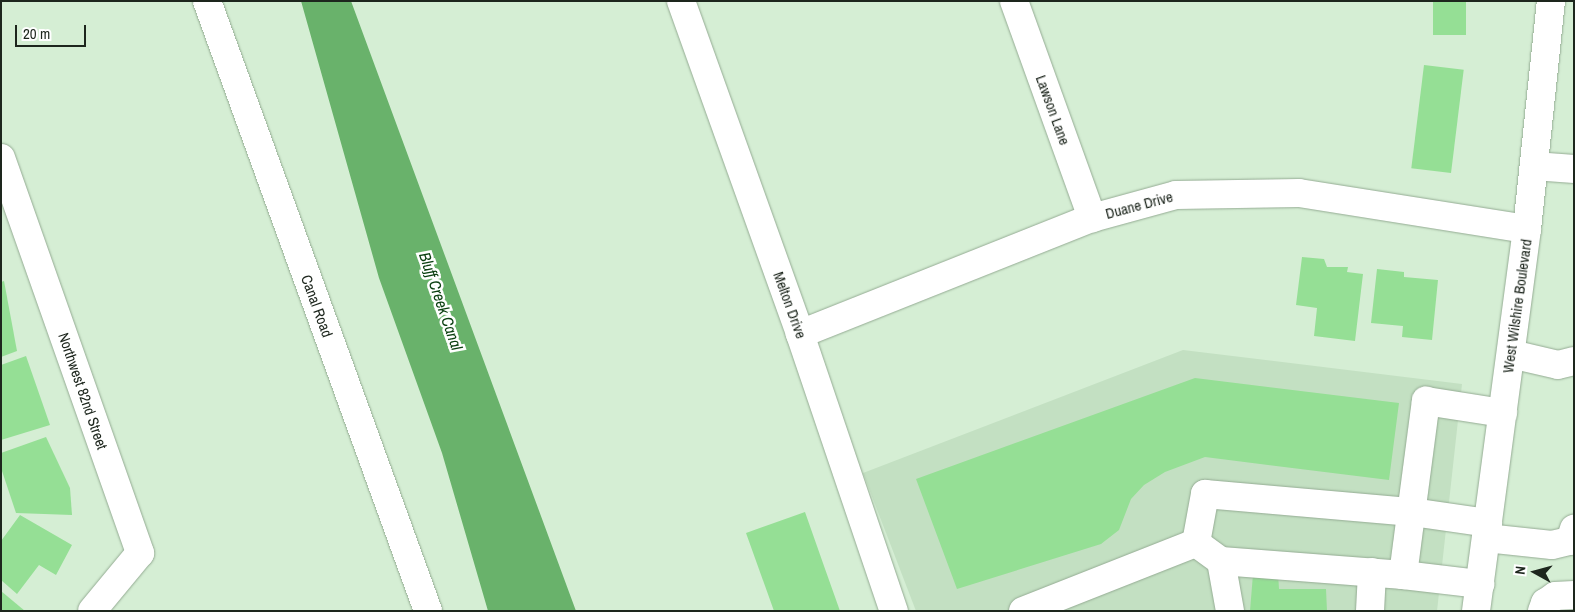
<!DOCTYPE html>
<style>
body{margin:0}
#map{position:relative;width:1575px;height:612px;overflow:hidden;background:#d5eed4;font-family:"Archivo Narrow",sans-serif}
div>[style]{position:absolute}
.built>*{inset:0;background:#c3e0c2}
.water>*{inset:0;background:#69b26b}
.building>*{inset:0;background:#95df95;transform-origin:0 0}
.roads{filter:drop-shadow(0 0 1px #94ab93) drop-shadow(0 0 1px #94ab93)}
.minor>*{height:28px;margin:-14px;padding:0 14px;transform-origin:14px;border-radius:14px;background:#fff}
span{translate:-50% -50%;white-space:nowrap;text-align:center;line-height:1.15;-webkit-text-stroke:5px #fff;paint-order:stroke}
.street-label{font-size:15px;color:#1d261d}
.water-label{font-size:16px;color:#0b4011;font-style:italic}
.frame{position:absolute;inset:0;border:2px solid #1d261d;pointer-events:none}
.north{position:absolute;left:1510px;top:547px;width:50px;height:50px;-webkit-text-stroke:4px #fff;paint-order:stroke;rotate:277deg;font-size:14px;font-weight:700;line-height:20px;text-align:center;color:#1d261d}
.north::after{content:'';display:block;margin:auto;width:18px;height:22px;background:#1d261d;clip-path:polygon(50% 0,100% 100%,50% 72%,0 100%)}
.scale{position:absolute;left:15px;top:25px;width:71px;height:22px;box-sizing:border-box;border:2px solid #1d261d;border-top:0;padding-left:6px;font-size:15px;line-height:18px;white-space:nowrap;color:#1d261d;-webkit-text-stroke:4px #fff;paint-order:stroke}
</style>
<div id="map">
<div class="built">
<i style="clip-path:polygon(1183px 350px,1462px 384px,1437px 611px,916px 611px,863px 473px)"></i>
</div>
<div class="water">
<i style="clip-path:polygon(301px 1px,351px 1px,576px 611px,488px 611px,442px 453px,379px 278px)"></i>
</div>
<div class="building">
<i style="left:1433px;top:1px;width:33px;height:34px"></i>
<i style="left:1424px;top:65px;width:40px;height:104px;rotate:7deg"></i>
<i style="clip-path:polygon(1302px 257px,1324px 259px,1327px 267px,1348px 267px,1347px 272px,1363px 274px,1355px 341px,1314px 336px,1317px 308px,1296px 305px)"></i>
<i style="clip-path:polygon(1377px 269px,1404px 272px,1404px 277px,1438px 280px,1432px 340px,1402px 337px,1403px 326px,1371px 323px)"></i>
<i style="clip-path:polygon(4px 281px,17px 351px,1px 357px,1px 282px)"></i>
<i style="clip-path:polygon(26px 356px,50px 425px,1px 440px,1px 365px)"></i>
<i style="clip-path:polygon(1195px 378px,1399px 403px,1389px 480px,1205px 457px,1165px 472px,1144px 485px,1131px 499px,1119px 530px,1101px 544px,957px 589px,916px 479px)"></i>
<i style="clip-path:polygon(46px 437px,70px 488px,72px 515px,16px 513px,1px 468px,1px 453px)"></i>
<i style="clip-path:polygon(805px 512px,824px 566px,840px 611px,774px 611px,746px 533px)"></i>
<i style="clip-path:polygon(20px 515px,72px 545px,56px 575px,39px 565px,17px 594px,1px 580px,1px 541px)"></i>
<i style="clip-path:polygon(1278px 573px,1279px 589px,1326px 589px,1327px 611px,1250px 611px,1253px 574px)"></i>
<i style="clip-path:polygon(1px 591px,25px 611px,1px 611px)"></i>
</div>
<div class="roads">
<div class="minor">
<i style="left:207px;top:1px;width:649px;rotate:70.08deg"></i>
<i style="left:681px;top:1px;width:354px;rotate:70.3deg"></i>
<i style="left:800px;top:334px;width:293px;rotate:71.3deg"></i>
<i style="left:1014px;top:1px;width:231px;rotate:70.2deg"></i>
<i style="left:1px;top:158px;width:419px;rotate:70.6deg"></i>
<i style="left:140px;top:553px;width:75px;rotate:129.6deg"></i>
<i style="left:1534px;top:166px;width:40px;rotate:4.3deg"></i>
<i style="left:800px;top:334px;width:314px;rotate:-21.7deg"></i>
<i style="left:1092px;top:218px;width:87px;rotate:-15.3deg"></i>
<i style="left:1176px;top:195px;width:123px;rotate:-0.9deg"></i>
<i style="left:1299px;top:193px;width:231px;rotate:9deg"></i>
<i style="left:1511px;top:354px;width:48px;rotate:13.2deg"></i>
<i style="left:1558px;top:365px;width:16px;rotate:-14deg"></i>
<i style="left:1486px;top:538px;width:66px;rotate:6.1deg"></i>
<i style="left:1552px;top:545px;width:18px;rotate:-13deg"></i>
<i style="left:1570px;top:541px;width:13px;rotate:-72deg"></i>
<i style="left:1196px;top:543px;width:50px;rotate:-79.6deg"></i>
<i style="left:1205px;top:494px;width:208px;rotate:5deg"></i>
<i style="left:1412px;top:512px;width:77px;rotate:8.2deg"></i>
<i style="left:1221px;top:561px;width:51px;rotate:79.8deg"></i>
<i style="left:1403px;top:575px;width:176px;rotate:-82.5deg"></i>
<i style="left:1426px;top:401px;width:78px;rotate:8.9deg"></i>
<i style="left:1023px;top:611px;width:186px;rotate:-21.5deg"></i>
<i style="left:1196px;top:543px;width:31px;rotate:36deg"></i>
<i style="left:1221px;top:561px;width:183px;rotate:4.4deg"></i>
<i style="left:1403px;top:575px;width:78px;rotate:6.7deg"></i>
<i style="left:1370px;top:611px;width:39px;rotate:-87deg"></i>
<i style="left:1476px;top:611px;width:385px;rotate:-82.4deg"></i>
<i style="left:1527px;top:229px;width:229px;rotate:-84deg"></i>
<i style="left:1542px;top:611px;width:9px;rotate:-69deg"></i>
<i style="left:1545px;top:603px;width:12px;rotate:-35deg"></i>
<i style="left:1555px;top:596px;width:19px;rotate:-3deg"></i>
</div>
</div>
<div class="street-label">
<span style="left:1053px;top:110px;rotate:70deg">Lawson Lane</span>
<span style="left:1139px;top:205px;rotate:-15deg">Duane Drive</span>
<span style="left:790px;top:305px;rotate:70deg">Melton Drive</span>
<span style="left:317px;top:306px;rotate:70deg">Canal Road</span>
<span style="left:1517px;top:306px;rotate:-82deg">West Wilshire Boulevard</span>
<span style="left:83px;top:391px;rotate:71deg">Northwest 82nd Street</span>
</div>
<div class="water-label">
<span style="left:441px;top:301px;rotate:71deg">Bluff Creek Canal</span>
</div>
<div class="frame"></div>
<div class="north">N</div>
<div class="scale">20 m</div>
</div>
